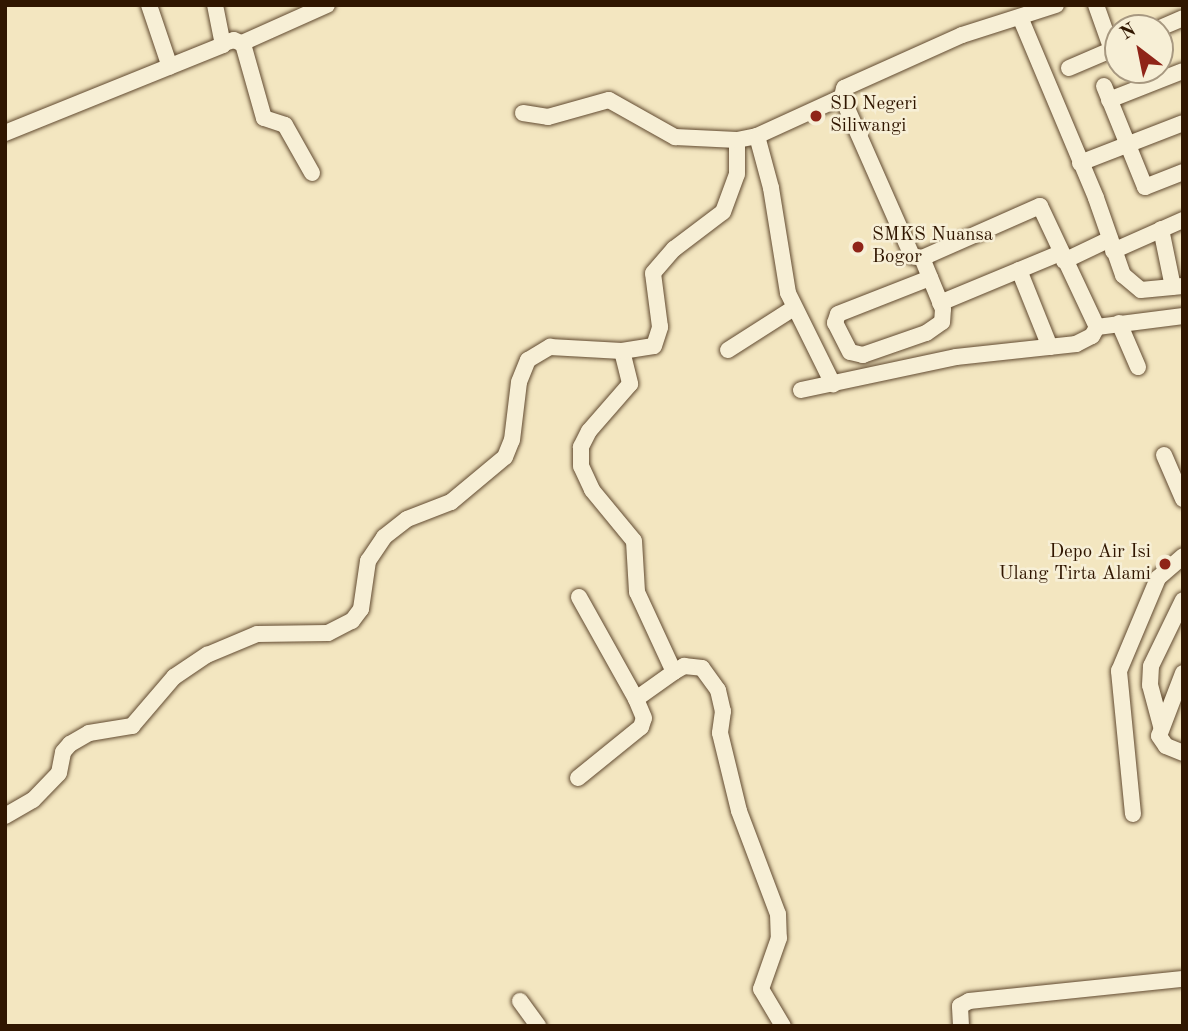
<!DOCTYPE html>
<style>
body{margin:0}
#map{position:relative;width:1188px;height:1031px;overflow:hidden;background:#f3e6c0;font-family:"Old Standard TT",serif}
div>[style]{position:absolute}
.roads{filter:drop-shadow(0 0 2px #614a30) drop-shadow(0 0 2px #614a30)}
.minor>*{height:16px;margin:-8px;padding:0 8px;transform-origin:8px;border-radius:8px;background:#f7efd6}
.dots>*{width:19px;height:19px;translate:-50% -50%;box-sizing:border-box;border:4px solid #f7efd6;border-radius:50%}
span{translate:-50% -50%;white-space:nowrap;text-align:center;line-height:1.15;-webkit-text-stroke:5px #f7efd6;paint-order:stroke}
.poi-label{font-size:19px;color:#301600}
.left{translate:0 -50%;text-align:left}
.right{translate:-100% -50%;text-align:right}
.frame{position:absolute;inset:0;border:7px solid #301600;pointer-events:none}
.north{position:absolute;left:1104px;top:14px;width:70px;height:70px;box-sizing:border-box;background:#f7efd6;border:2px solid #a79880;border-radius:50%;rotate:328deg;font-size:19px;font-weight:700;line-height:28px;text-align:center;color:#301600}
.north::after{content:'';display:block;margin:auto;width:24px;height:32px;background:#8f2418;clip-path:polygon(50% 0,100% 100%,50% 72%,0 100%)}
</style>
<div id="map">
<div class="roads">
<div class="minor">
<i style="left:149px;top:5px;width:65px;rotate:71.3deg"></i>
<i style="left:1056px;top:5px;width:99px;rotate:162.3deg"></i>
<i style="left:962px;top:35px;width:129px;rotate:155.8deg"></i>
<i style="left:844px;top:88px;width:9px;rotate:103deg"></i>
<i style="left:842px;top:97px;width:174px;rotate:66.2deg"></i>
<i style="left:912px;top:256px;width:10px;rotate:11deg"></i>
<i style="left:922px;top:258px;width:129px;rotate:-23.8deg"></i>
<i style="left:1040px;top:206px;width:134px;rotate:64.8deg"></i>
<i style="left:1097px;top:327px;width:87px;rotate:-7.3deg"></i>
<i style="left:1096px;top:5px;width:48px;rotate:70.4deg"></i>
<i style="left:1020px;top:17px;width:196px;rotate:67.2deg"></i>
<i style="left:1096px;top:198px;width:82px;rotate:70.7deg"></i>
<i style="left:1123px;top:275px;width:23px;rotate:40deg"></i>
<i style="left:1141px;top:290px;width:42px;rotate:-5.4deg"></i>
<i style="left:1160px;top:28px;width:25px;rotate:-23deg"></i>
<i style="left:224px;top:43px;width:10px;rotate:-17deg"></i>
<i style="left:234px;top:40px;width:10px;rotate:24deg"></i>
<i style="left:243px;top:44px;width:77px;rotate:74.2deg"></i>
<i style="left:264px;top:118px;width:22px;rotate:18deg"></i>
<i style="left:285px;top:125px;width:55px;rotate:60.6deg"></i>
<i style="left:242px;top:43px;width:93px;rotate:-24.1deg"></i>
<i style="left:1069px;top:68px;width:53px;rotate:-23.2deg"></i>
<i style="left:1104px;top:86px;width:109px;rotate:67.9deg"></i>
<i style="left:1145px;top:187px;width:41px;rotate:-21.5deg"></i>
<i style="left:1109px;top:100px;width:79px;rotate:-21.4deg"></i>
<i style="left:523px;top:113px;width:25px;rotate:9deg"></i>
<i style="left:548px;top:117px;width:63px;rotate:-15.6deg"></i>
<i style="left:609px;top:100px;width:76px;rotate:29.3deg"></i>
<i style="left:675px;top:137px;width:62px;rotate:2.8deg"></i>
<i style="left:5px;top:133px;width:235px;rotate:-22deg"></i>
<i style="left:223px;top:45px;width:41px;rotate:-101.3deg"></i>
<i style="left:757px;top:136px;width:54px;rotate:74.9deg"></i>
<i style="left:771px;top:188px;width:106px;rotate:80.8deg"></i>
<i style="left:788px;top:293px;width:102px;rotate:63.7deg"></i>
<i style="left:1080px;top:163px;width:110px;rotate:-21.2deg"></i>
<i style="left:1161px;top:229px;width:59px;rotate:78.3deg"></i>
<i style="left:1113px;top:251px;width:77px;rotate:-23.9deg"></i>
<i style="left:922px;top:258px;width:55px;rotate:67.6deg"></i>
<i style="left:943px;top:309px;width:13px;rotate:94deg"></i>
<i style="left:942px;top:322px;width:19px;rotate:145deg"></i>
<i style="left:926px;top:333px;width:67px;rotate:160.8deg"></i>
<i style="left:863px;top:355px;width:13px;rotate:-167deg"></i>
<i style="left:850px;top:352px;width:33px;rotate:-117deg"></i>
<i style="left:835px;top:323px;width:9px;rotate:-72deg"></i>
<i style="left:838px;top:314px;width:99px;rotate:-21.4deg"></i>
<i style="left:1064px;top:261px;width:51px;rotate:-25.6deg"></i>
<i style="left:1019px;top:270px;width:83px;rotate:68.1deg"></i>
<i style="left:940px;top:303px;width:130px;rotate:-22.6deg"></i>
<i style="left:1119px;top:323px;width:48px;rotate:66.6deg"></i>
<i style="left:728px;top:350px;width:78px;rotate:-32.5deg"></i>
<i style="left:622px;top:351px;width:34px;rotate:76deg"></i>
<i style="left:630px;top:384px;width:62px;rotate:131.1deg"></i>
<i style="left:589px;top:431px;width:18px;rotate:117deg"></i>
<i style="left:581px;top:447px;width:19px;rotate:90deg"></i>
<i style="left:581px;top:466px;width:26px;rotate:65deg"></i>
<i style="left:592px;top:490px;width:66px;rotate:50.5deg"></i>
<i style="left:634px;top:541px;width:51px;rotate:86.6deg"></i>
<i style="left:637px;top:592px;width:88px;rotate:65.2deg"></i>
<i style="left:674px;top:672px;width:12px;rotate:-31deg"></i>
<i style="left:684px;top:666px;width:18px;rotate:6deg"></i>
<i style="left:702px;top:668px;width:27px;rotate:54deg"></i>
<i style="left:718px;top:690px;width:22px;rotate:77deg"></i>
<i style="left:723px;top:711px;width:22px;rotate:98deg"></i>
<i style="left:720px;top:733px;width:80px;rotate:76.3deg"></i>
<i style="left:739px;top:811px;width:110px;rotate:69.3deg"></i>
<i style="left:778px;top:914px;width:24px;rotate:88deg"></i>
<i style="left:779px;top:938px;width:54px;rotate:109.4deg"></i>
<i style="left:761px;top:989px;width:43px;rotate:59.3deg"></i>
<i style="left:801px;top:390px;width:158px;rotate:-12deg"></i>
<i style="left:956px;top:357px;width:121px;rotate:-6.2deg"></i>
<i style="left:1076px;top:344px;width:18px;rotate:-27deg"></i>
<i style="left:1092px;top:336px;width:10px;rotate:-61deg"></i>
<i style="left:1164px;top:455px;width:48px;rotate:66.6deg"></i>
<i style="left:579px;top:597px;width:117px;rotate:60.8deg"></i>
<i style="left:1183px;top:673px;width:67px;rotate:110.9deg"></i>
<i style="left:1159px;top:736px;width:12px;rotate:55deg"></i>
<i style="left:1166px;top:746px;width:18px;rotate:22deg"></i>
<i style="left:1161px;top:726px;width:42px;rotate:-105deg"></i>
<i style="left:1150px;top:685px;width:19px;rotate:-87deg"></i>
<i style="left:1151px;top:666px;width:73px;rotate:-64.1deg"></i>
<i style="left:578px;top:778px;width:81px;rotate:-39deg"></i>
<i style="left:641px;top:727px;width:9px;rotate:-72deg"></i>
<i style="left:644px;top:718px;width:21px;rotate:-113deg"></i>
<i style="left:636px;top:699px;width:47px;rotate:-35.4deg"></i>
<i style="left:1133px;top:814px;width:144px;rotate:-95.6deg"></i>
<i style="left:1119px;top:671px;width:101px;rotate:-67.2deg"></i>
<i style="left:1158px;top:578px;width:33px;rotate:-41deg"></i>
<i style="left:5px;top:816px;width:32px;rotate:-30deg"></i>
<i style="left:33px;top:800px;width:37px;rotate:-46deg"></i>
<i style="left:59px;top:773px;width:21px;rotate:-79deg"></i>
<i style="left:63px;top:752px;width:11px;rotate:-49deg"></i>
<i style="left:70px;top:744px;width:22px;rotate:-30deg"></i>
<i style="left:89px;top:733px;width:44px;rotate:-9.2deg"></i>
<i style="left:132px;top:726px;width:65px;rotate:-49.4deg"></i>
<i style="left:174px;top:677px;width:40px;rotate:-34deg"></i>
<i style="left:207px;top:655px;width:54px;rotate:-22.8deg"></i>
<i style="left:257px;top:634px;width:71px;rotate:-0.8deg"></i>
<i style="left:328px;top:633px;width:27px;rotate:-27deg"></i>
<i style="left:352px;top:621px;width:15px;rotate:-53deg"></i>
<i style="left:361px;top:609px;width:49px;rotate:-81.7deg"></i>
<i style="left:368px;top:561px;width:29px;rotate:-56deg"></i>
<i style="left:384px;top:537px;width:29px;rotate:-38deg"></i>
<i style="left:407px;top:519px;width:47px;rotate:-21.1deg"></i>
<i style="left:451px;top:502px;width:70px;rotate:-39.8deg"></i>
<i style="left:505px;top:457px;width:18px;rotate:-68deg"></i>
<i style="left:512px;top:440px;width:58px;rotate:-83.1deg"></i>
<i style="left:519px;top:382px;width:24px;rotate:-68deg"></i>
<i style="left:528px;top:360px;width:26px;rotate:-31deg"></i>
<i style="left:550px;top:347px;width:72px;rotate:3.2deg"></i>
<i style="left:622px;top:351px;width:32px;rotate:-9deg"></i>
<i style="left:654px;top:346px;width:20px;rotate:-72deg"></i>
<i style="left:660px;top:327px;width:54px;rotate:-97.4deg"></i>
<i style="left:653px;top:273px;width:32px;rotate:-49deg"></i>
<i style="left:674px;top:249px;width:61px;rotate:-37.1deg"></i>
<i style="left:723px;top:212px;width:40px;rotate:-69.8deg"></i>
<i style="left:737px;top:174px;width:34px;rotate:-90deg"></i>
<i style="left:737px;top:140px;width:20px;rotate:-11deg"></i>
<i style="left:757px;top:136px;width:94px;rotate:-24.6deg"></i>
<i style="left:520px;top:1001px;width:31px;rotate:54deg"></i>
<i style="left:961px;top:1026px;width:20px;rotate:-93deg"></i>
<i style="left:960px;top:1006px;width:10px;rotate:-29deg"></i>
<i style="left:969px;top:1001px;width:215px;rotate:-5.9deg"></i>
</div>
</div>
<div class="dots">
<i style="left:816px;top:116px;background:#8f2418"></i>
<i style="left:858px;top:247px;background:#8f2418"></i>
<i style="left:1165px;top:564px;background:#8f2418"></i>
</div>
<div class="poi-label">
<span class="left" style="left:830px;top:116px">SD Negeri<br>Siliwangi</span>
<span class="left" style="left:872px;top:247px">SMKS Nuansa<br>Bogor</span>
<span class="right" style="left:1151px;top:564px">Depo Air Isi<br>Ulang Tirta Alami</span>
</div>
<div class="frame"></div>
<div class="north">N</div>
</div>
